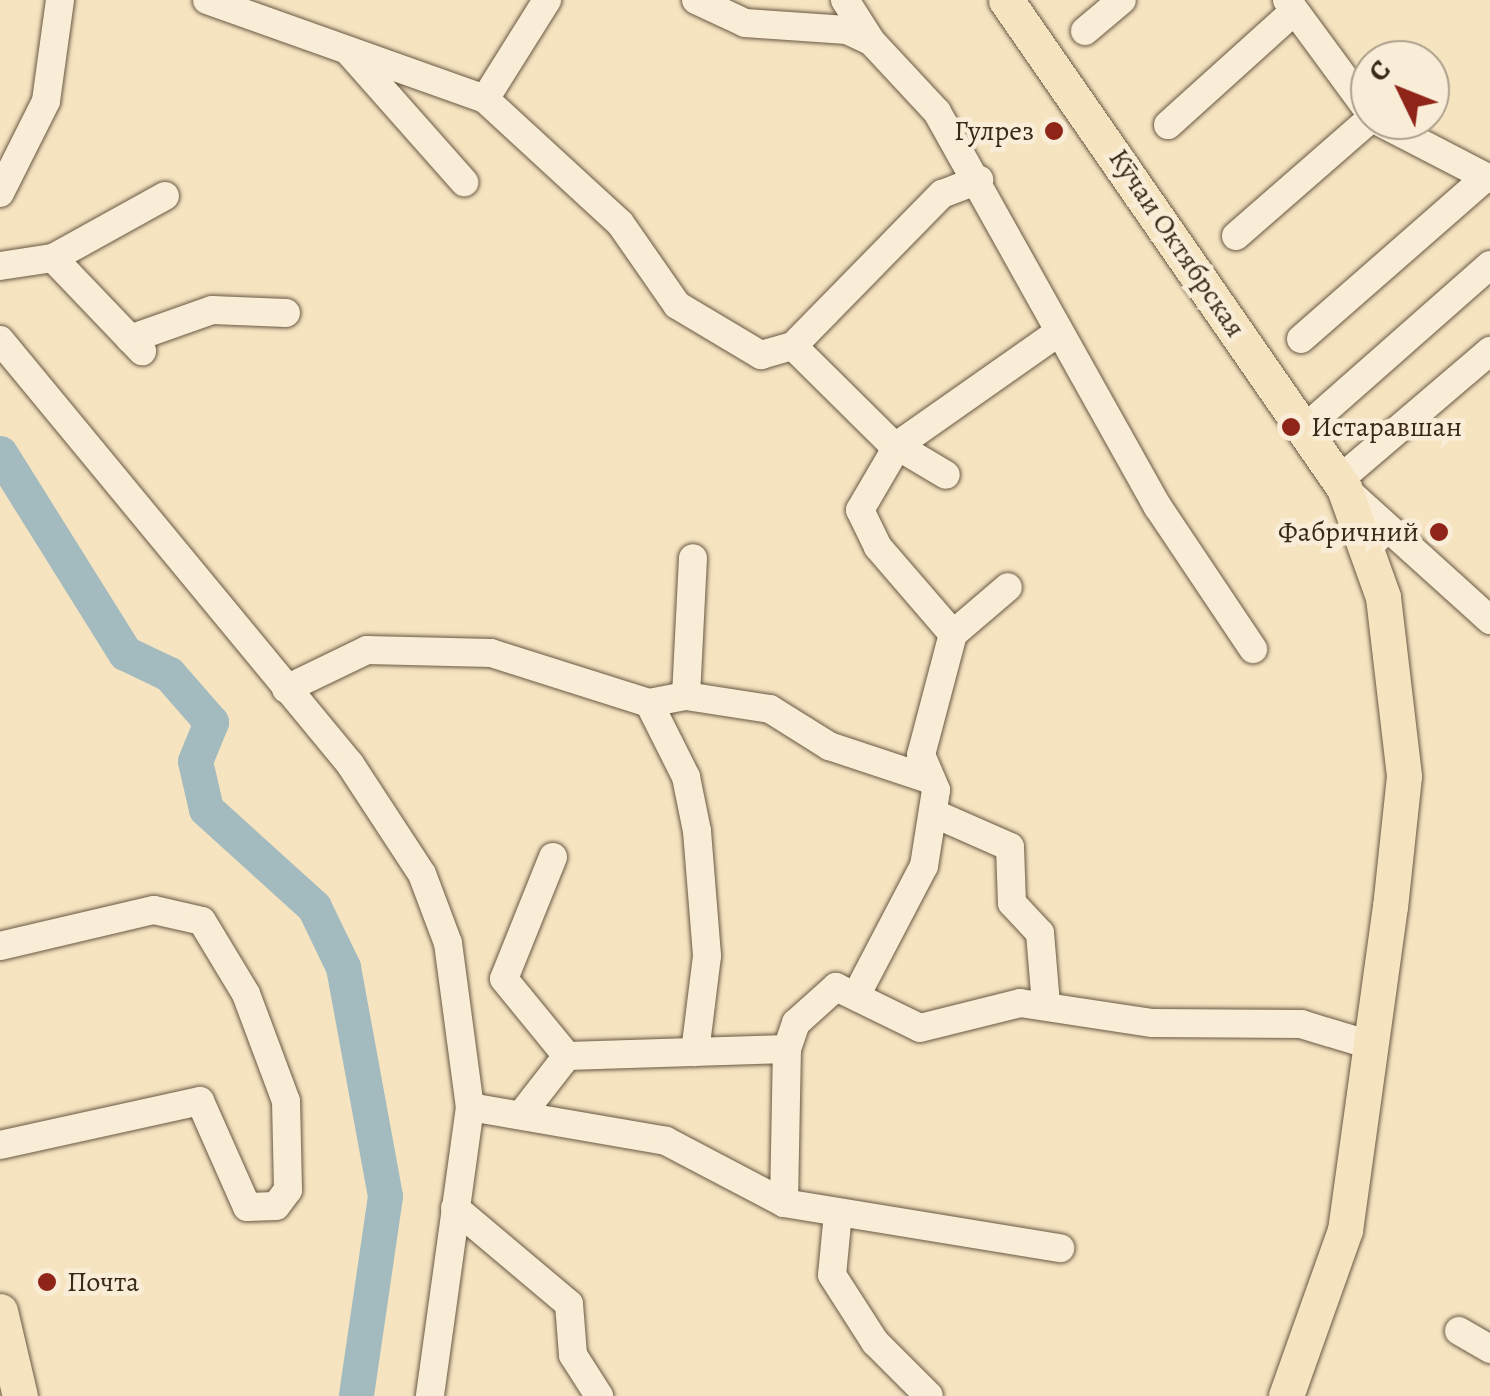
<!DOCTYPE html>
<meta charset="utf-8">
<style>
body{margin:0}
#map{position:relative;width:1490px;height:1396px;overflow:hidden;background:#f6e4c1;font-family:Alegreya,serif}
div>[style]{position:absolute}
.river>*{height:35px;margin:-17.5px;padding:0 17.5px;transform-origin:17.5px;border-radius:17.5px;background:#a3bbbe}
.roads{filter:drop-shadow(0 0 2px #695843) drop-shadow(0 0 2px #695843)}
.minor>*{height:28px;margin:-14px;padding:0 14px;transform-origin:14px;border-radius:14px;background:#f9edd7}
.major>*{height:35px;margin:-17.5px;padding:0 17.5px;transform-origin:17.5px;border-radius:17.5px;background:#f6e4c1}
.dots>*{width:28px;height:28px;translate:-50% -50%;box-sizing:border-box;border:5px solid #f9edd7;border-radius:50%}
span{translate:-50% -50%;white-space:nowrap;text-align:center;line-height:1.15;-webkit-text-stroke:9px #f9edd7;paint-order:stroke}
.poi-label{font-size:28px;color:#3a2919}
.right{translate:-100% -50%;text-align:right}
.left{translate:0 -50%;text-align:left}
.street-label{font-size:28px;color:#3a2919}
.north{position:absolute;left:1350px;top:40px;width:100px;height:100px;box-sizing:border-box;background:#f9edd7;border:2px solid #ad9f8b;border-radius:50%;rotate:313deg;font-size:28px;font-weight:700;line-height:40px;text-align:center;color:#3a2919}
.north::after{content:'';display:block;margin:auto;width:35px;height:45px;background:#8f2418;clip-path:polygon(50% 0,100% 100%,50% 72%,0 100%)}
</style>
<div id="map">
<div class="river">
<i style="left:0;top:453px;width:236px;rotate:58deg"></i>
<i style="left:125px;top:653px;width:49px;rotate:25.5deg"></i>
<i style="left:169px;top:674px;width:64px;rotate:48.8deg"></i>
<i style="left:211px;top:722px;width:42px;rotate:112.3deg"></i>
<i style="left:195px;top:761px;width:49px;rotate:77.1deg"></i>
<i style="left:206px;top:809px;width:146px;rotate:42.2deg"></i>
<i style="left:314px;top:907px;width:67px;rotate:64.2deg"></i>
<i style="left:343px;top:967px;width:233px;rotate:79.6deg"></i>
<i style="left:385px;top:1196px;width:202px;rotate:98.3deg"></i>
</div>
<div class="roads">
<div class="minor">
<i style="left:207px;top:0;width:295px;rotate:19.6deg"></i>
<i style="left:485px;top:99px;width:183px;rotate:42.6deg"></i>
<i style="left:620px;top:223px;width:100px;rotate:55.2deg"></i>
<i style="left:677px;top:305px;width:98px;rotate:30.8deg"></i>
<i style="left:761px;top:355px;width:33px;rotate:-16deg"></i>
<i style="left:793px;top:346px;width:135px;rotate:44.7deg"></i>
<i style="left:889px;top:441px;width:66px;rotate:30.8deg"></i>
<i style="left:696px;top:0;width:54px;rotate:25.1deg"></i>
<i style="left:745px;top:23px;width:102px;rotate:3.9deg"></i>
<i style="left:847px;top:30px;width:26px;rotate:25deg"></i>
<i style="left:871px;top:41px;width:97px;rotate:47.1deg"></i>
<i style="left:937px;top:112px;width:453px;rotate:60.8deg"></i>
<i style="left:1158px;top:507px;width:171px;rotate:56.2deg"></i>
<i style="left:845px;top:0;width:49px;rotate:57.6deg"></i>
<i style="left:1287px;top:0;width:140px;rotate:53.7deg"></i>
<i style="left:1085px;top:31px;width:48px;rotate:-40deg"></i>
<i style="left:349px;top:52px;width:174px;rotate:48.5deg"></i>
<i style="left:485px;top:99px;width:117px;rotate:-57.9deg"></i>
<i style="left:1376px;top:120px;width:128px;rotate:27.4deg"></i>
<i style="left:1168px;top:125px;width:170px;rotate:-42.1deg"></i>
<i style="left:0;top:193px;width:103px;rotate:-63.4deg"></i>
<i style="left:46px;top:101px;width:102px;rotate:-82.1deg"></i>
<i style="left:1236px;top:236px;width:178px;rotate:-41.1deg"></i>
<i style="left:53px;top:258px;width:129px;rotate:46.3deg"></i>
<i style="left:0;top:266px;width:54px;rotate:-8.6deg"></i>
<i style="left:53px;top:258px;width:128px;rotate:-29deg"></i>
<i style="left:130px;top:339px;width:87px;rotate:-19.5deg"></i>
<i style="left:212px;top:310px;width:74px;rotate:2.3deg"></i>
<i style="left:1301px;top:339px;width:246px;rotate:-41.2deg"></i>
<i style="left:0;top:340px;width:550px;rotate:50.46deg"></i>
<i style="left:350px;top:764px;width:131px;rotate:56.8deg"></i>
<i style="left:422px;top:874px;width:74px;rotate:69.4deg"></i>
<i style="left:448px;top:943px;width:165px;rotate:82.4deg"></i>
<i style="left:470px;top:1107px;width:292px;rotate:97.9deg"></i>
<i style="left:793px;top:346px;width:213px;rotate:-45.6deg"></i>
<i style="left:942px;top:194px;width:40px;rotate:-21deg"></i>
<i style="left:1304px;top:429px;width:248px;rotate:-41.4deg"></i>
<i style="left:1339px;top:480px;width:199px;rotate:-40.5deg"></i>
<i style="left:1344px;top:488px;width:197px;rotate:42.1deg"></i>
<i style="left:953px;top:634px;width:72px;rotate:-40.5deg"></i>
<i style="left:286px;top:689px;width:90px;rotate:-25.7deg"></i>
<i style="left:367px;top:650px;width:124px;rotate:1.4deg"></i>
<i style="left:491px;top:653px;width:166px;rotate:17.6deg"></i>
<i style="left:649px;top:703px;width:38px;rotate:-11deg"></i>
<i style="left:686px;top:696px;width:85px;rotate:8.8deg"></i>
<i style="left:770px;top:709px;width:70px;rotate:32.1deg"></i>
<i style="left:829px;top:746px;width:108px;rotate:18.4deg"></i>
<i style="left:686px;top:696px;width:138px;rotate:-87.1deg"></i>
<i style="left:649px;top:703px;width:83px;rotate:63.4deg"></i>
<i style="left:686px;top:777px;width:55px;rotate:78.5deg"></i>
<i style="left:697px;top:831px;width:125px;rotate:85.4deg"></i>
<i style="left:707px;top:956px;width:97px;rotate:97.1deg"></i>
<i style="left:933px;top:813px;width:84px;rotate:23.8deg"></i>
<i style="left:1010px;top:847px;width:56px;rotate:88deg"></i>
<i style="left:1012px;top:903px;width:41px;rotate:47deg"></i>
<i style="left:1040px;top:933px;width:71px;rotate:85.2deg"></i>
<i style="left:553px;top:857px;width:131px;rotate:111.9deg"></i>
<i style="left:504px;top:979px;width:99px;rotate:50.7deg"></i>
<i style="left:0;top:946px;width:158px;rotate:-13.2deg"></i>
<i style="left:154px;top:910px;width:49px;rotate:12.9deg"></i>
<i style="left:202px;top:921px;width:85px;rotate:58.9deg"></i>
<i style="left:246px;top:994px;width:114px;rotate:69.5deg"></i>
<i style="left:286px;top:1101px;width:89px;rotate:88.7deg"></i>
<i style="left:288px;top:1190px;width:20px;rotate:127deg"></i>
<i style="left:276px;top:1206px;width:29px;rotate:178deg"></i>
<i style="left:247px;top:1207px;width:116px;rotate:-113.9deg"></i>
<i style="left:200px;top:1101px;width:205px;rotate:167.6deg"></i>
<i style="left:858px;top:992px;width:142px;rotate:-62.4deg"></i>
<i style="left:924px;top:866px;width:77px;rotate:-81deg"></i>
<i style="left:936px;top:790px;width:38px;rotate:-113deg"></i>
<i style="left:921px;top:755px;width:125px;rotate:-75.2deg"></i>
<i style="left:953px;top:634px;width:115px;rotate:-130.8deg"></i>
<i style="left:878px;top:547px;width:41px;rotate:-115.9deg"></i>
<i style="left:860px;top:510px;width:75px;rotate:-59.7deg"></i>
<i style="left:898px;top:445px;width:197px;rotate:-35.1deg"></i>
<i style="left:470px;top:1107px;width:199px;rotate:9.8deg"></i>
<i style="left:666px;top:1141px;width:133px;rotate:27.7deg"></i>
<i style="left:784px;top:1203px;width:280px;rotate:9.3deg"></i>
<i style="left:521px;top:1115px;width:75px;rotate:-52.1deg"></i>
<i style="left:567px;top:1056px;width:220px;rotate:-1.8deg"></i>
<i style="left:784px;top:1203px;width:154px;rotate:-88.9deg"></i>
<i style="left:787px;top:1049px;width:28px;rotate:-71deg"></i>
<i style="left:796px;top:1023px;width:54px;rotate:-42deg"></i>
<i style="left:836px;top:987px;width:93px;rotate:26deg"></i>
<i style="left:920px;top:1028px;width:103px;rotate:-14deg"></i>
<i style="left:1020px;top:1003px;width:134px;rotate:8.6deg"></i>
<i style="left:1153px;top:1023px;width:148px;rotate:0.4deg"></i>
<i style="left:1301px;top:1024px;width:72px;rotate:16.9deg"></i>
<i style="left:455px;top:1208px;width:149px;rotate:40.1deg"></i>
<i style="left:569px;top:1304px;width:51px;rotate:85.5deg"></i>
<i style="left:573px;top:1355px;width:49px;rotate:57.6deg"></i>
<i style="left:838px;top:1213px;width:62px;rotate:95.5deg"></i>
<i style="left:832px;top:1275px;width:80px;rotate:57.3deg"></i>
<i style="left:875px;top:1342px;width:76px;rotate:45deg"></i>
<i style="left:1459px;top:1331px;width:36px;rotate:30deg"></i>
</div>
<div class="major">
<i style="left:1006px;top:0;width:594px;rotate:55.29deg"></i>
<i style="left:1344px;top:488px;width:116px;rotate:70.3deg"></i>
<i style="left:1383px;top:597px;width:180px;rotate:83.3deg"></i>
<i style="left:1404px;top:776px;width:131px;rotate:96.1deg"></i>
<i style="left:1390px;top:906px;width:327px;rotate:97.9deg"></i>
<i style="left:1345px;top:1230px;width:176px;rotate:109.6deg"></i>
<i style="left:0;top:1311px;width:87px;rotate:76.8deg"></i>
</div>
</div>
<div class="dots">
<i style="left:1054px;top:131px;background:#8f2418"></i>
<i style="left:1291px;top:427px;background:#8f2418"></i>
<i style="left:1439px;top:532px;background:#8f2418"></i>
<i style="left:47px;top:1282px;background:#8f2418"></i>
</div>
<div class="poi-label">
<span class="right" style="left:1034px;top:131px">Гулрез</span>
<span class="left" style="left:1311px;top:427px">Истаравшан</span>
<span class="right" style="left:1419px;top:532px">Фабричний</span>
<span class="left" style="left:67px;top:1282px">Почта</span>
</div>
<div class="street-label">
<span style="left:1177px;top:243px;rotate:56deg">Кӯчаи Октябрская</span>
</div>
<div class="north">С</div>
</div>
